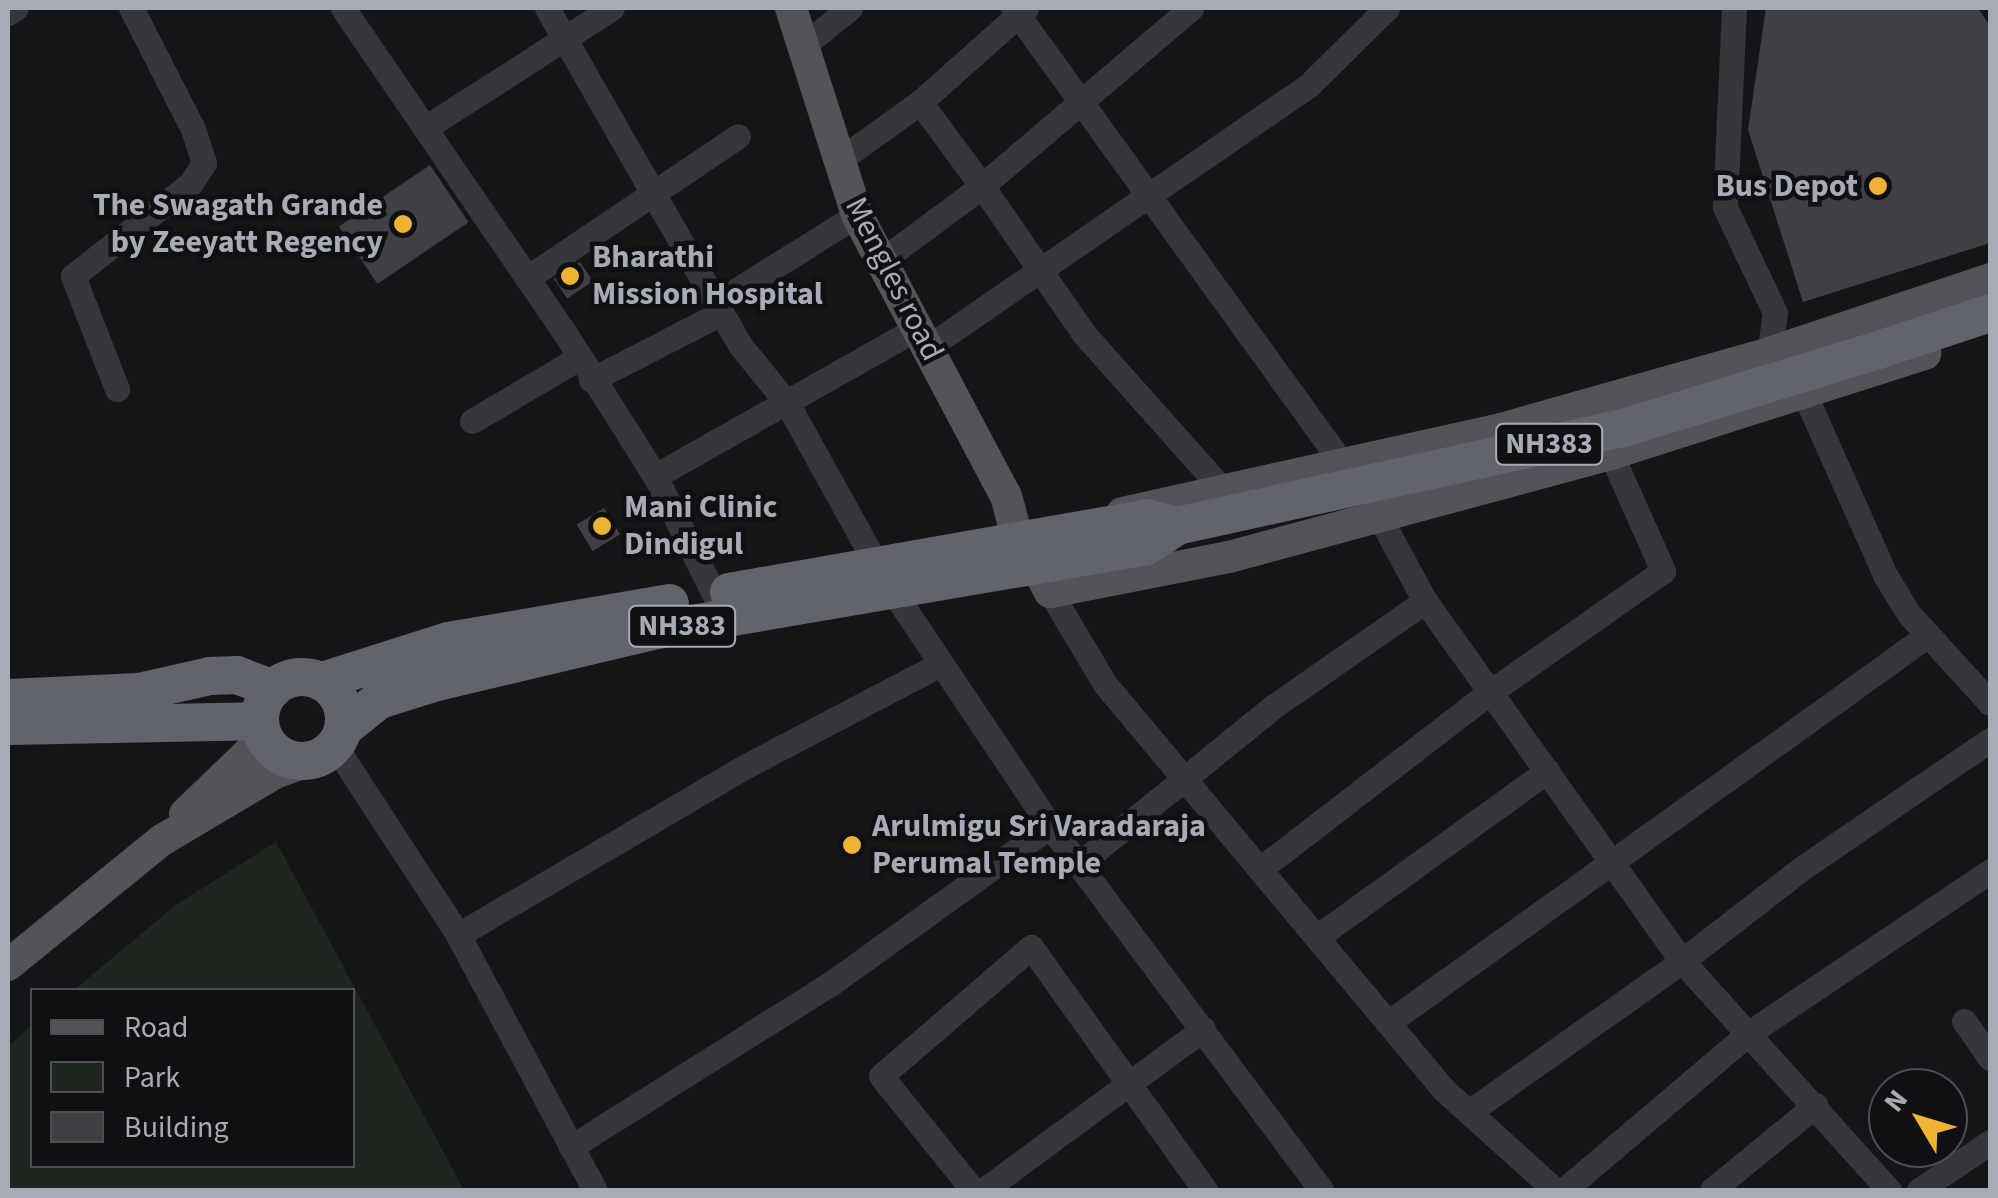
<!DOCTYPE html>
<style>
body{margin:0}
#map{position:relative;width:1998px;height:1198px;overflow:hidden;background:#151517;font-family:"Source Sans 3",sans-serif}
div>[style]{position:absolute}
.green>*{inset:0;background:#1f2620}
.building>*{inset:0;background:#3f4044;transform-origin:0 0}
.minor>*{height:25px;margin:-12.5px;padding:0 12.5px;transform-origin:12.5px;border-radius:12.5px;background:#36373b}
.major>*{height:32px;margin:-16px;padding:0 16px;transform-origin:16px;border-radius:16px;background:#52545a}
.highway>*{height:38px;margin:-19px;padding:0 19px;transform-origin:19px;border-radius:19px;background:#62646c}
.highway>.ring{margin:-19px;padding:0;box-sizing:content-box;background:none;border:38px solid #62646c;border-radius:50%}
.highway-bridge>*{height:38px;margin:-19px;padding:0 19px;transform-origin:19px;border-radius:19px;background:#62646c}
.dots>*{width:28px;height:28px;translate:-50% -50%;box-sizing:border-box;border:5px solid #101012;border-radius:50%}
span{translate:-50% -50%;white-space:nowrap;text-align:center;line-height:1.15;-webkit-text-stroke:9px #101012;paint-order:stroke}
.shield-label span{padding:2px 8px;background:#101012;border:2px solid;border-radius:8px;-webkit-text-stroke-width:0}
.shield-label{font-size:30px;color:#a7abb6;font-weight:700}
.poi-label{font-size:32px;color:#a7abb6;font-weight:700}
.right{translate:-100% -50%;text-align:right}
.left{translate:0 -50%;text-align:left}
.street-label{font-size:32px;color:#a7abb6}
.frame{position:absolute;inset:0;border:10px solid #a7abb6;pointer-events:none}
.legend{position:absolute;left:30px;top:988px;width:325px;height:180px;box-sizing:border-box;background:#101012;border:2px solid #4c4e54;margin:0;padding:12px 18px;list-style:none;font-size:30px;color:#a7abb6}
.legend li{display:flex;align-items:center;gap:20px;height:50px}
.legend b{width:50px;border:2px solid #4c4e54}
.north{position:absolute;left:1868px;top:1068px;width:100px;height:100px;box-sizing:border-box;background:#101012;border:2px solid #4c4e54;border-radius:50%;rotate:308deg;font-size:28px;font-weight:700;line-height:40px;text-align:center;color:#a7abb6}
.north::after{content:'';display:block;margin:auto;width:35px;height:45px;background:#efb334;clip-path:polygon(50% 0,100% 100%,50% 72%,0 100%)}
</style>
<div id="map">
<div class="green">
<i style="clip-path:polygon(276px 842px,464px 1190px,8px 1190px,8px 1046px,32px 1025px,32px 1166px,352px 1166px,352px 990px,74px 990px,176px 905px)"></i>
</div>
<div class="building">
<i style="clip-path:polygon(1766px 8px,1978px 8px,1990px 26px,1990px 243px,1803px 302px,1748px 130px)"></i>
<i style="left:430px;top:165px;width:69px;height:110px;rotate:56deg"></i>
<i style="left:580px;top:262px;width:23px;height:31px;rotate:56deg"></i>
<i style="left:604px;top:508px;width:31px;height:32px;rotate:59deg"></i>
</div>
<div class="minor">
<i style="left:343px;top:8px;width:390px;rotate:55.7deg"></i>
<i style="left:563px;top:330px;width:173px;rotate:57.8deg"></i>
<i style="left:655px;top:476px;width:132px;rotate:63.4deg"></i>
<i style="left:547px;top:8px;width:388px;rotate:60.2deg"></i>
<i style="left:740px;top:345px;width:75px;rotate:51deg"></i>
<i style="left:787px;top:403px;width:188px;rotate:61deg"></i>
<i style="left:1013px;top:8px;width:561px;rotate:54.13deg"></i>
<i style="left:1026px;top:8px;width:142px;rotate:138.4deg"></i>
<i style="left:920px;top:102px;width:104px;rotate:53.6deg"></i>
<i style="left:982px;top:186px;width:275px;rotate:-40.4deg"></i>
<i style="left:1734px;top:8px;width:199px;rotate:92.6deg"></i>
<i style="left:1725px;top:207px;width:117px;rotate:64.7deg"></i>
<i style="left:1775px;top:313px;width:40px;rotate:98.5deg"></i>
<i style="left:8px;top:13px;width:9px;rotate:-32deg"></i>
<i style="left:804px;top:45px;width:59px;rotate:-38.8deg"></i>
<i style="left:425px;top:128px;width:222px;rotate:-32.7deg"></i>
<i style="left:838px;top:161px;width:101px;rotate:-35.7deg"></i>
<i style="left:881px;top:261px;width:126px;rotate:-36.6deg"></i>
<i style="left:982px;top:186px;width:180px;rotate:55.4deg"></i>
<i style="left:1084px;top:334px;width:209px;rotate:48.3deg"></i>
<i style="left:527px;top:278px;width:254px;rotate:-33.9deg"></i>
<i style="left:716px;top:303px;width:166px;rotate:-32deg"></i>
<i style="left:928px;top:347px;width:461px;rotate:-34.5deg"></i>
<i style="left:1308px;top:86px;width:111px;rotate:-44.6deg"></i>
<i style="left:591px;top:380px;width:146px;rotate:-27.3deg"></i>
<i style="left:117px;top:389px;width:121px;rotate:-111.3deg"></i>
<i style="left:73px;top:276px;width:150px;rotate:-38.2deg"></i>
<i style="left:191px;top:183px;width:24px;rotate:-57deg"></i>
<i style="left:204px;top:163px;width:38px;rotate:-108deg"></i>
<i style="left:192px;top:127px;width:134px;rotate:-117.1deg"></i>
<i style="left:1805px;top:395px;width:197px;rotate:66deg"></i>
<i style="left:1885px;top:575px;width:46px;rotate:58.4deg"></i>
<i style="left:1909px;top:614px;width:120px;rotate:47.7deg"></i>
<i style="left:472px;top:421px;width:124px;rotate:-30.5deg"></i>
<i style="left:1611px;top:454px;width:128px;rotate:66deg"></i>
<i style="left:1663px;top:571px;width:211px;rotate:145deg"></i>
<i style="left:1490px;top:692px;width:330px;rotate:54.5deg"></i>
<i style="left:1682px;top:961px;width:155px;rotate:-37.7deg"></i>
<i style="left:1805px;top:866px;width:224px;rotate:-34.3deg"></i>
<i style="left:655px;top:476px;width:303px;rotate:-29.4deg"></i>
<i style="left:1050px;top:592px;width:107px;rotate:59.1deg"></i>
<i style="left:1105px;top:684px;width:529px;rotate:50.14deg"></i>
<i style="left:1444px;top:1090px;width:149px;rotate:42deg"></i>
<i style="left:894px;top:593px;width:280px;rotate:56.2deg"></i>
<i style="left:1050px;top:826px;width:454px;rotate:53.3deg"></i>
<i style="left:335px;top:746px;width:225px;rotate:56.9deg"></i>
<i style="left:458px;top:935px;width:289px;rotate:61.8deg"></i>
<i style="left:1079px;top:864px;width:251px;rotate:-39deg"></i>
<i style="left:1274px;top:706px;width:184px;rotate:-34.8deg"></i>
<i style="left:1260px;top:869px;width:290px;rotate:-37.6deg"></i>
<i style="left:1490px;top:692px;width:112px;rotate:-125.5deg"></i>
<i style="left:1425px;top:601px;width:94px;rotate:-118.5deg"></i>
<i style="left:458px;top:935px;width:334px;rotate:-30.4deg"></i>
<i style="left:746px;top:766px;width:217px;rotate:-27.7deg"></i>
<i style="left:1317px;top:937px;width:284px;rotate:-35.8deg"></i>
<i style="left:1964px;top:1021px;width:45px;rotate:54.9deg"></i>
<i style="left:1389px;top:1022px;width:664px;rotate:-35.68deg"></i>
<i style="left:1469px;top:1112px;width:261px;rotate:-35.3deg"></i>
<i style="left:1682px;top:961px;width:309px;rotate:47.9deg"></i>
<i style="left:571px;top:1147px;width:310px;rotate:-32.2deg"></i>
<i style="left:833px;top:982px;width:267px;rotate:-35.7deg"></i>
<i style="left:973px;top:1190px;width:146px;rotate:-128.9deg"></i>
<i style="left:881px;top:1076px;width:198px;rotate:-40.7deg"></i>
<i style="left:1031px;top:947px;width:299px;rotate:54.4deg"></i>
<i style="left:984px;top:1190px;width:272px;rotate:-36.3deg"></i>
<i style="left:1564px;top:1190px;width:243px;rotate:-40.3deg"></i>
<i style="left:1749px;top:1033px;width:290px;rotate:-33.9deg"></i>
<i style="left:1712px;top:1190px;width:134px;rotate:-39.3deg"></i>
<i style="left:1919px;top:1190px;width:86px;rotate:-34.1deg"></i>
</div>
<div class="major">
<i style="left:791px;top:8px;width:217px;rotate:72.3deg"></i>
<i style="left:857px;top:215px;width:318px;rotate:62.1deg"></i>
<i style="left:1006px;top:496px;width:46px;rotate:74.7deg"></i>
<i style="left:1122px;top:513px;width:388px;rotate:-12.5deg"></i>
<i style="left:1501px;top:429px;width:279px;rotate:-15.8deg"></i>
<i style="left:1769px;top:353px;width:233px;rotate:-18.5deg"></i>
<i style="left:1035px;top:564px;width:32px;rotate:62deg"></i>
<i style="left:1050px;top:592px;width:182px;rotate:-11.1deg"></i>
<i style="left:1229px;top:557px;width:396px;rotate:-15.1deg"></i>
<i style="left:1611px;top:454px;width:330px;rotate:-17.7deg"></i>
<i style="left:185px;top:814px;width:110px;rotate:-43.9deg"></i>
<i style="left:8px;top:965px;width:198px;rotate:-39.1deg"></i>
<i style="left:162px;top:840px;width:131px;rotate:-30.7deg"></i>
<i style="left:275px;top:773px;width:38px;rotate:-20deg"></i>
</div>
<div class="highway">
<i style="left:729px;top:592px;width:424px;rotate:-10deg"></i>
<i style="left:1147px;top:518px;width:31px;rotate:15deg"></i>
<i class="ring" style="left:260px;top:677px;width:46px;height:46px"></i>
<i style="left:322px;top:681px;width:132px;rotate:-17.6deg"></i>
<i style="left:448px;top:641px;width:225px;rotate:-9.7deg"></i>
<i style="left:8px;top:698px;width:131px;rotate:-2.6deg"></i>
<i style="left:139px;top:692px;width:73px;rotate:-12.7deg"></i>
<i style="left:210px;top:676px;width:27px;rotate:-2deg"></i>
<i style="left:237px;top:675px;width:39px;rotate:21deg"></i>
<i style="left:8px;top:726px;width:252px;rotate:-1.1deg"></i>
<i style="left:343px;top:729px;width:46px;rotate:-38.9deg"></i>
<i style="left:379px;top:700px;width:61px;rotate:-17.2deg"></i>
<i style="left:437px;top:682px;width:226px;rotate:-13.3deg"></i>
<i style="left:657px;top:630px;width:495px;rotate:-9.7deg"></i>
<i style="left:1145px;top:547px;width:38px;rotate:-33deg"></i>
<i style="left:1177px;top:526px;width:453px;rotate:-12.4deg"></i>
<i style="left:1620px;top:429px;width:270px;rotate:-17deg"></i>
</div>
<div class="highway-bridge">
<i style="left:1878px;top:350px;width:118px;rotate:-18.3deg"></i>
</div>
<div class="dots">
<i style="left:1878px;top:186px;background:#efb334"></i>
<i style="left:403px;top:224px;background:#efb334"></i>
<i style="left:570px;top:276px;background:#efb334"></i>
<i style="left:602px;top:526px;background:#efb334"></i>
<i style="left:852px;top:845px;background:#efb334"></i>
</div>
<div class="shield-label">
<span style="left:1549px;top:444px">NH383</span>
<span style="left:682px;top:626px">NH383</span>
</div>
<div class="poi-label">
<span class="right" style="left:1858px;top:186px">Bus Depot</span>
<span class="right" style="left:383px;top:224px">The Swagath Grande<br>by Zeeyatt Regency</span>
<span class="left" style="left:592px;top:276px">Bharathi<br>Mission Hospital</span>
<span class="left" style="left:624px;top:526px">Mani Clinic<br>Dindigul</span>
<span class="left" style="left:872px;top:845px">Arulmigu Sri Varadaraja<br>Perumal Temple</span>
</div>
<div class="street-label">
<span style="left:894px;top:279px;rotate:63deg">Mengles road</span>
</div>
<div class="frame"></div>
<ul class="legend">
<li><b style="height:12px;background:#52545a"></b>Road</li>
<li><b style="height:28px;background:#1f2620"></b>Park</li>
<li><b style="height:28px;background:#3f4044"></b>Building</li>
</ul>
<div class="north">N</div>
</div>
